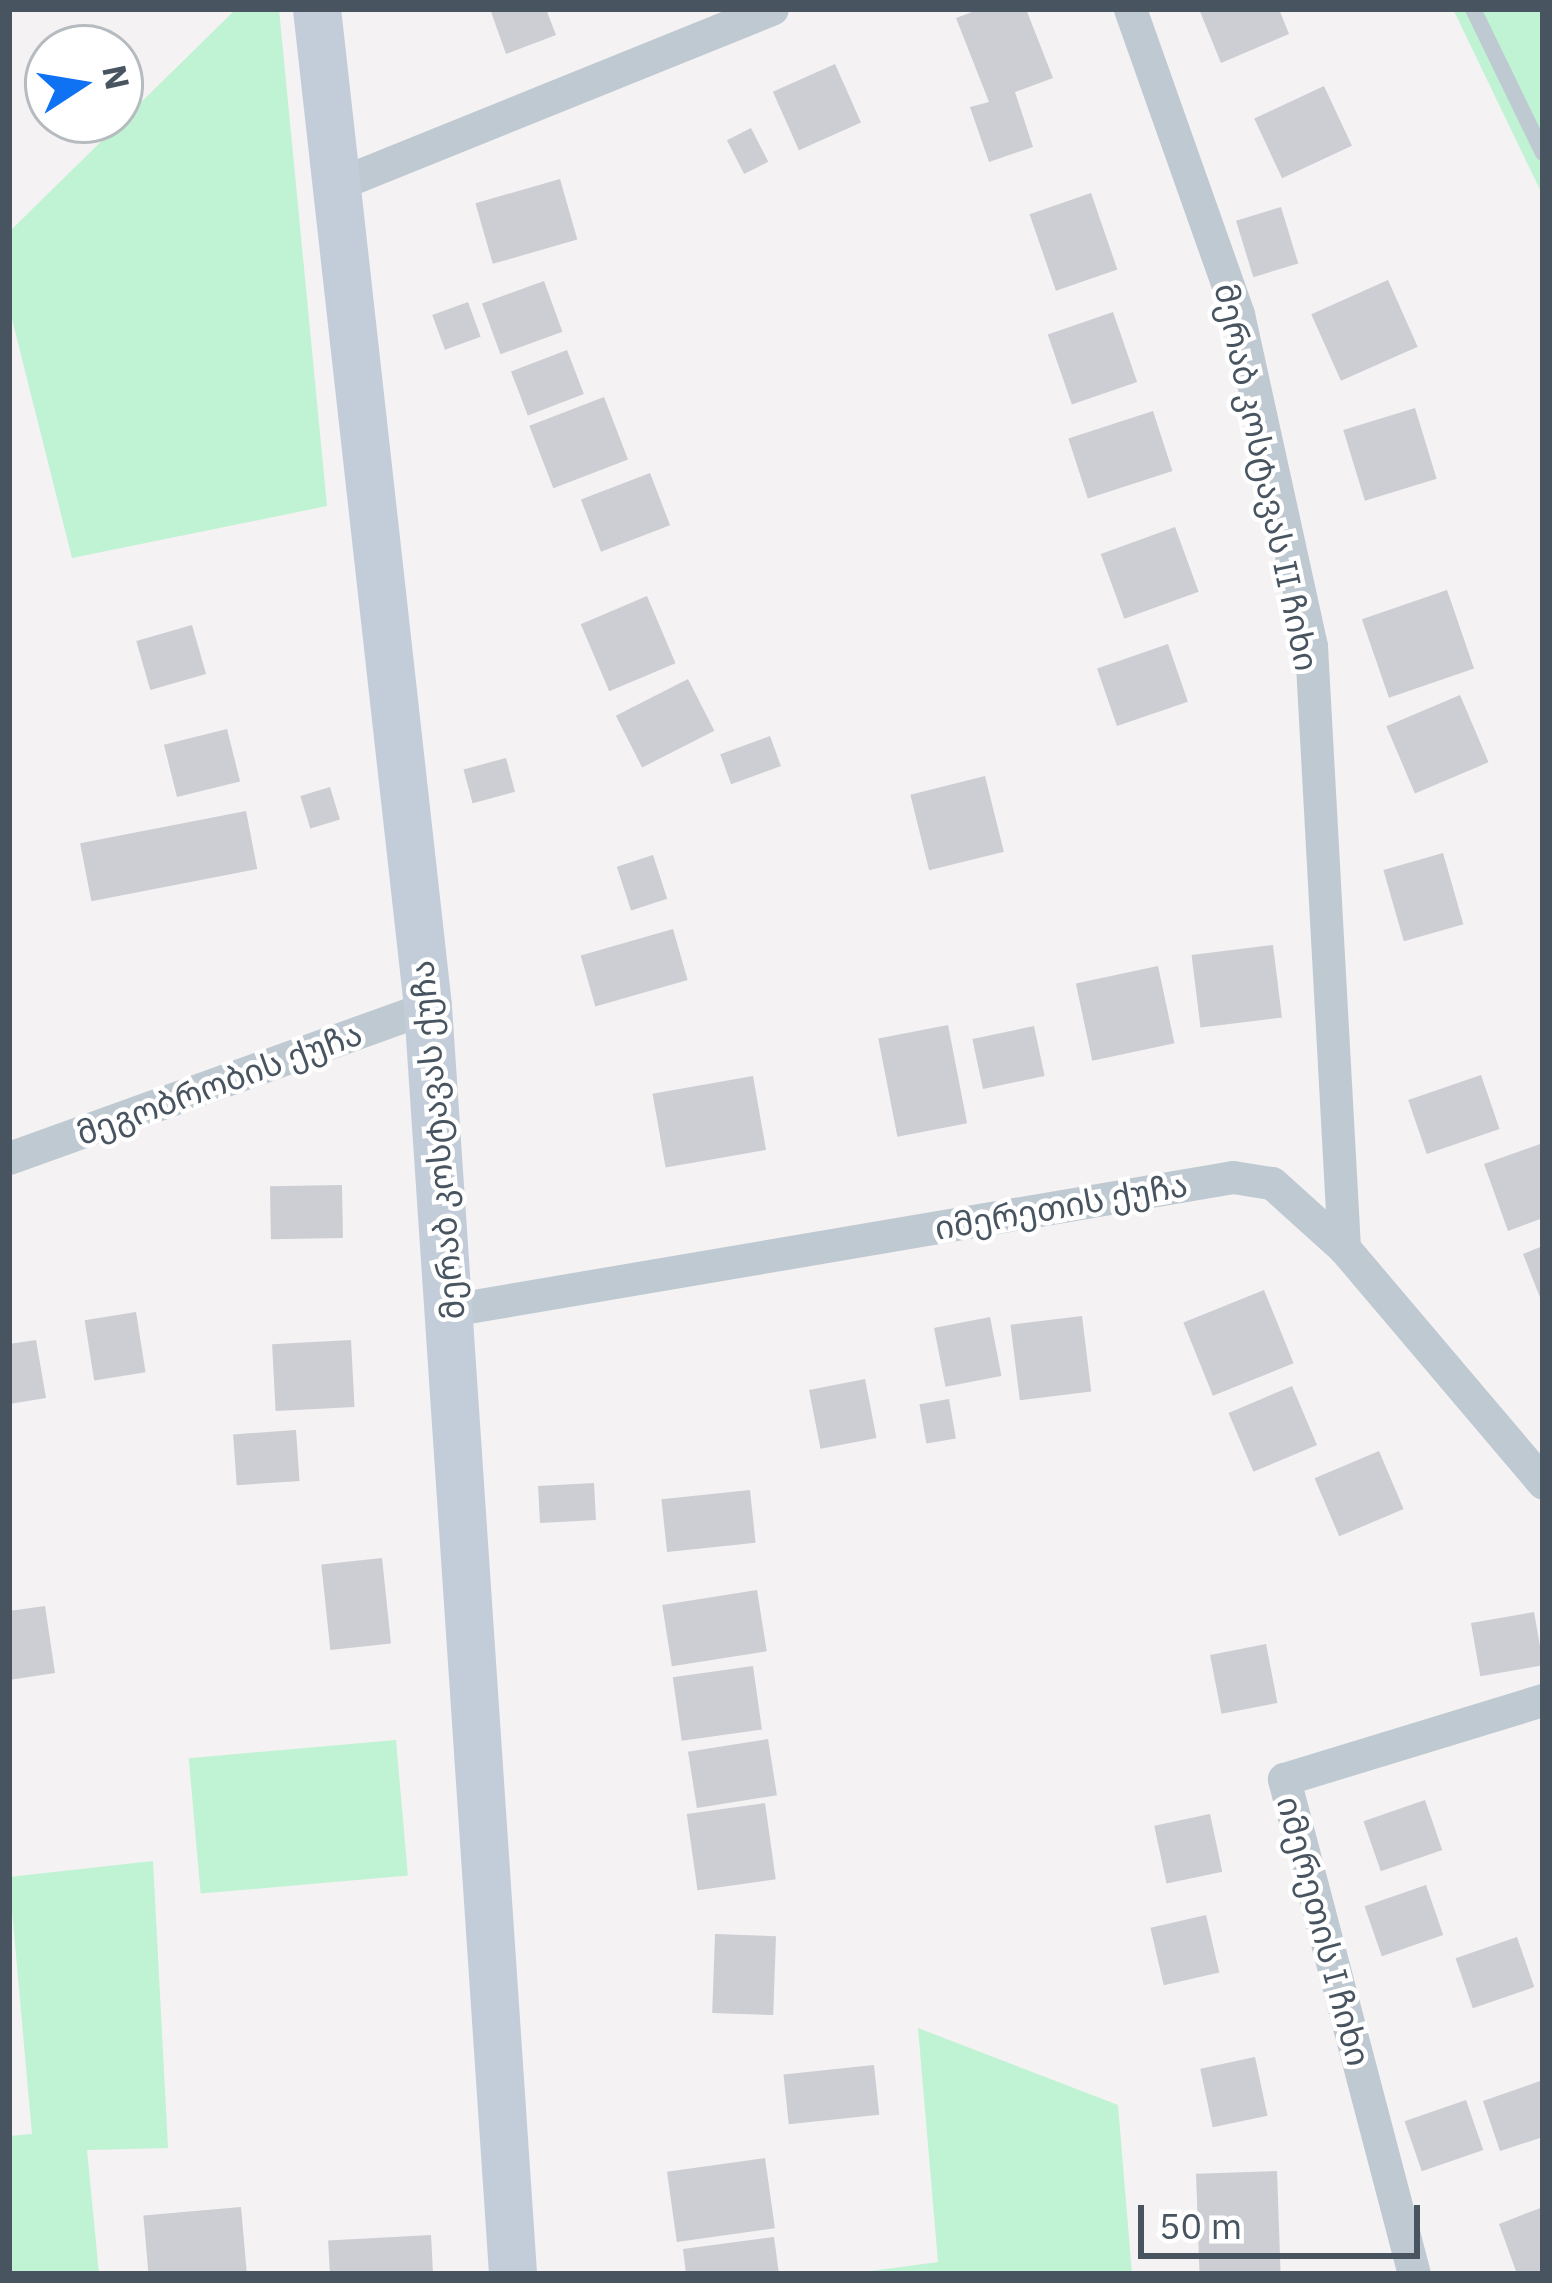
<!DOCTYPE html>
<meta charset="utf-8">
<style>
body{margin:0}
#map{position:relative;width:1552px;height:2283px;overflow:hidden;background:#f4f2f2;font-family:"IBM Plex Sans","Noto Sans Georgian",sans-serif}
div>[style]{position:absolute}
.green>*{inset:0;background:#bff3d3;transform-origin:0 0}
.building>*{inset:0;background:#ccced4;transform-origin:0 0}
.lane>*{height:16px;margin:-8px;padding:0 8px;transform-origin:8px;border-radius:8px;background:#bfc9d2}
.street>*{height:33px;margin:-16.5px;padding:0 16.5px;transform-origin:16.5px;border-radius:16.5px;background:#bfc9d2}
.secondary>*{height:48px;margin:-24px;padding:0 24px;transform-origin:24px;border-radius:24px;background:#c2cdd9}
span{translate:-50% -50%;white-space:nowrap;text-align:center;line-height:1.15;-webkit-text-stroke:9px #fff;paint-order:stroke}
.street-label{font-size:33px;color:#485561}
.frame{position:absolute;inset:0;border:12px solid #485561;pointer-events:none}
.north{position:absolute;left:24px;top:24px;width:120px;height:120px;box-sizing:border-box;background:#fff;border:3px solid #b6bbc0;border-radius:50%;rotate:78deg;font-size:33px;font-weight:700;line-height:48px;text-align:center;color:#485561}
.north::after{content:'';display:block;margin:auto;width:42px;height:54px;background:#0e72f2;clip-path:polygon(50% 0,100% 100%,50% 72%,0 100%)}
.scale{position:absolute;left:1138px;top:2205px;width:282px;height:54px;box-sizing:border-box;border:6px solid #485561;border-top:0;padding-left:15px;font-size:36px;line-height:42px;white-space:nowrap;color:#485561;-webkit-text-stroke:9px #fff;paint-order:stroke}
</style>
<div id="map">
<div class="green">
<i style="clip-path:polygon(236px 9px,279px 9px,327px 506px,72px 558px,9px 307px,9px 232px)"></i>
<i style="clip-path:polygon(1453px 9px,1543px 9px,1543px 196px)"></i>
<i style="left:396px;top:1740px;width:136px;height:208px;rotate:85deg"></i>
<i style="clip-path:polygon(153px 1861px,168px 2148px,87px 2150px,99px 2274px,9px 2274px,9px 2136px,32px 2134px,9px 1877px)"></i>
<i style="clip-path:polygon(918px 2028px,1118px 2105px,1132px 2274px,849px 2274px,938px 2262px)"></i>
</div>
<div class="building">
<i style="clip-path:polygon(490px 9px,546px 9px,556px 35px,506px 54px)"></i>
<i style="clip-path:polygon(980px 9px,1026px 9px,1053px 78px,1015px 92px,1033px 147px,989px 162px,970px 107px,989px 102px,956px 18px)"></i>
<i style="clip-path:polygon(1199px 9px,1279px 9px,1289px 34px,1221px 63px)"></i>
<i style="left:835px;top:64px;width:64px;height:68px;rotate:66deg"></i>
<i style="left:1324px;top:86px;width:66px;height:77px;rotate:65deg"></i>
<i style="left:751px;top:128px;width:38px;height:27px;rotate:63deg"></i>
<i style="left:560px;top:179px;width:63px;height:88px;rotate:74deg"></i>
<i style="left:1091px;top:193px;width:81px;height:65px;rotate:71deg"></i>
<i style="left:1281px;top:207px;width:59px;height:47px;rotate:73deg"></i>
<i style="left:1388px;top:280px;width:73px;height:84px;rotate:66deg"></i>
<i style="left:544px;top:281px;width:54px;height:66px;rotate:70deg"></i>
<i style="left:468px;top:302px;width:37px;height:38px;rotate:70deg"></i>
<i style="left:1113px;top:312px;width:74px;height:69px;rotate:71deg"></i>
<i style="left:567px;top:350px;width:47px;height:60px;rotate:69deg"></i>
<i style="left:604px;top:397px;width:67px;height:80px;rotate:69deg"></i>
<i style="left:1415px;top:408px;width:74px;height:75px;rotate:73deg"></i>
<i style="left:1153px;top:411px;width:63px;height:89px;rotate:72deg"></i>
<i style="left:650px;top:473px;width:56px;height:74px;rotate:69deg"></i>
<i style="left:1175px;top:527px;width:69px;height:79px;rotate:70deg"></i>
<i style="left:1447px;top:590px;width:83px;height:90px;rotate:71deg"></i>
<i style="left:647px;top:596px;width:73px;height:72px;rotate:67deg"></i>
<i style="left:192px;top:625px;width:51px;height:58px;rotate:74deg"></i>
<i style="left:1168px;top:644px;width:61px;height:75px;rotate:71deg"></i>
<i style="left:688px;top:679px;width:58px;height:81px;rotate:63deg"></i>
<i style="left:1460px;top:695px;width:73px;height:80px;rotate:67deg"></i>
<i style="left:227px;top:729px;width:54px;height:65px;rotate:76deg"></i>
<i style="left:770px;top:736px;width:32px;height:53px;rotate:70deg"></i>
<i style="left:506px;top:758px;width:35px;height:44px;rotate:75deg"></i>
<i style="left:985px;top:776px;width:78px;height:77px;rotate:76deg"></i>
<i style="left:330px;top:787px;width:34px;height:31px;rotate:73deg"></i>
<i style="left:246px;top:811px;width:59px;height:169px;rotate:79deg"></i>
<i style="left:1443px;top:853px;width:74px;height:62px;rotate:74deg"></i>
<i style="left:653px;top:855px;width:46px;height:38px;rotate:72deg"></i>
<i style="left:673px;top:929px;width:53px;height:96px;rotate:74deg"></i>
<i style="left:1273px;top:945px;width:73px;height:82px;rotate:83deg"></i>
<i style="left:1158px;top:966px;width:79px;height:84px;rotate:78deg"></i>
<i style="left:948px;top:1025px;width:100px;height:71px;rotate:79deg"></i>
<i style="left:1034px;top:1026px;width:51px;height:63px;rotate:78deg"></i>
<i style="left:1481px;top:1075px;width:57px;height:77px;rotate:71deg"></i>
<i style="left:753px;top:1076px;width:75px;height:102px;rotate:80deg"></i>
<i style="clip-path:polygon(1543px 1143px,1543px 1218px,1508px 1231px,1484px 1164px)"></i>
<i style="left:342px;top:1185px;width:53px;height:72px;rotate:89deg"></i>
<i style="clip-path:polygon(1543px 1246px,1543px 1305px,1523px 1254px)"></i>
<i style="left:1264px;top:1290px;width:79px;height:87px;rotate:68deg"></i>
<i style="left:136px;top:1312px;width:61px;height:52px;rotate:81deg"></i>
<i style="left:1082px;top:1316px;width:76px;height:72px;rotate:83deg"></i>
<i style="left:990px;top:1317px;width:60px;height:57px;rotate:79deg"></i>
<i style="clip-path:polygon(36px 1340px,46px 1398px,9px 1404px,9px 1344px)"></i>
<i style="left:351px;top:1340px;width:67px;height:79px;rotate:87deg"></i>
<i style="left:865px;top:1379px;width:60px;height:57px;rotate:79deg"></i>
<i style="left:1292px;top:1386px;width:64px;height:69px;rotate:67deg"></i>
<i style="left:949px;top:1399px;width:40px;height:30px;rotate:80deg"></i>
<i style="left:296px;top:1430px;width:51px;height:63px;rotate:86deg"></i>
<i style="left:1379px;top:1451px;width:63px;height:70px;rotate:67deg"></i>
<i style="left:594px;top:1483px;width:37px;height:56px;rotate:87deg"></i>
<i style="left:750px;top:1490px;width:53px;height:89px;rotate:84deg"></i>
<i style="left:382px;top:1558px;width:86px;height:61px;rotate:84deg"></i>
<i style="left:757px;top:1590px;width:62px;height:96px;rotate:81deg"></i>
<i style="clip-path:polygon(45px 1606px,55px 1673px,9px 1680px,9px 1611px)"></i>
<i style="left:1534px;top:1612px;width:54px;height:64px;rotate:80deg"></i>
<i style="left:1266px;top:1644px;width:60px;height:57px;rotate:79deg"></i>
<i style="left:753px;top:1666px;width:64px;height:81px;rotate:82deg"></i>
<i style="left:768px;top:1739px;width:57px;height:81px;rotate:81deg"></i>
<i style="left:1425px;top:1800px;width:53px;height:65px;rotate:71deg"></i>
<i style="left:765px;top:1803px;width:77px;height:79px;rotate:82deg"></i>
<i style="left:1210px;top:1814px;width:59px;height:57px;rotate:78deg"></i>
<i style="left:1426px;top:1885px;width:53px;height:65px;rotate:71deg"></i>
<i style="left:1206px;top:1915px;width:59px;height:57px;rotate:77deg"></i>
<i style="left:715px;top:1934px;width:61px;height:79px;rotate:2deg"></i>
<i style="left:1517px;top:1937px;width:53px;height:65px;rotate:71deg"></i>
<i style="left:1255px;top:2057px;width:60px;height:56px;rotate:78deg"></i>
<i style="left:874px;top:2065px;width:50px;height:91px;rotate:84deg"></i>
<i style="clip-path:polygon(1543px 2080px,1543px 2137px,1500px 2151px,1483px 2101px)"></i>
<i style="left:1466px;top:2100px;width:53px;height:65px;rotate:71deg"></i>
<i style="left:765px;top:2158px;width:71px;height:99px;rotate:82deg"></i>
<i style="left:1277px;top:2171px;width:103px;height:81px;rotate:88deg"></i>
<i style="left:241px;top:2207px;width:67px;height:98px;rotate:85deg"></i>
<i style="clip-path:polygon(1543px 2207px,1543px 2274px,1517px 2274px,1499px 2224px)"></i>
<i style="left:431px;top:2235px;width:39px;height:103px;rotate:87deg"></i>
<i style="clip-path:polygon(774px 2237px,779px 2274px,686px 2274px,683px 2249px)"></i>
</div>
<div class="lane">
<i style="left:1473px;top:9px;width:160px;rotate:64.1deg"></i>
</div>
<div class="street">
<i style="left:1130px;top:9px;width:324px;rotate:70.5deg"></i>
<i style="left:1238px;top:314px;width:340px;rotate:77.6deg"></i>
<i style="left:1311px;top:646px;width:603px;rotate:86.86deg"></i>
<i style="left:338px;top:184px;width:468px;rotate:-22deg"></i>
<i style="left:9px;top:1158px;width:445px;rotate:-19.8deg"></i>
<i style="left:450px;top:1310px;width:794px;rotate:-9.64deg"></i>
<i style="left:1233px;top:1177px;width:39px;rotate:9deg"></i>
<i style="left:1272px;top:1183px;width:97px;rotate:42.1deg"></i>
<i style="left:1344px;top:1248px;width:308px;rotate:49.7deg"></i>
<i style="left:1414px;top:2274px;width:512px;rotate:-104.72deg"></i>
<i style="left:1284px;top:1779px;width:271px;rotate:-17deg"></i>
</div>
<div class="secondary">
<i style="left:317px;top:9px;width:1004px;rotate:83.65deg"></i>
<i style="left:428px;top:1007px;width:1270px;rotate:86.16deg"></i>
</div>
<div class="street-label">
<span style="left:1267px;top:477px;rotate:78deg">მერაბ კოსტავას II ჩიხი</span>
<span style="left:219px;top:1083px;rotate:-20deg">მეგობრობის ქუჩა</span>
<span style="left:437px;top:1140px;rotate:-95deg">მერაბ კოსტავას ქუჩა</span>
<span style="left:1061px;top:1206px;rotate:-10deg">იმერეთის ქუჩა</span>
<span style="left:1324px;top:1931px;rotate:75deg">იმერეთის I ჩიხი</span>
</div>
<div class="frame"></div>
<div class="north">N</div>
<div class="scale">50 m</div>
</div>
